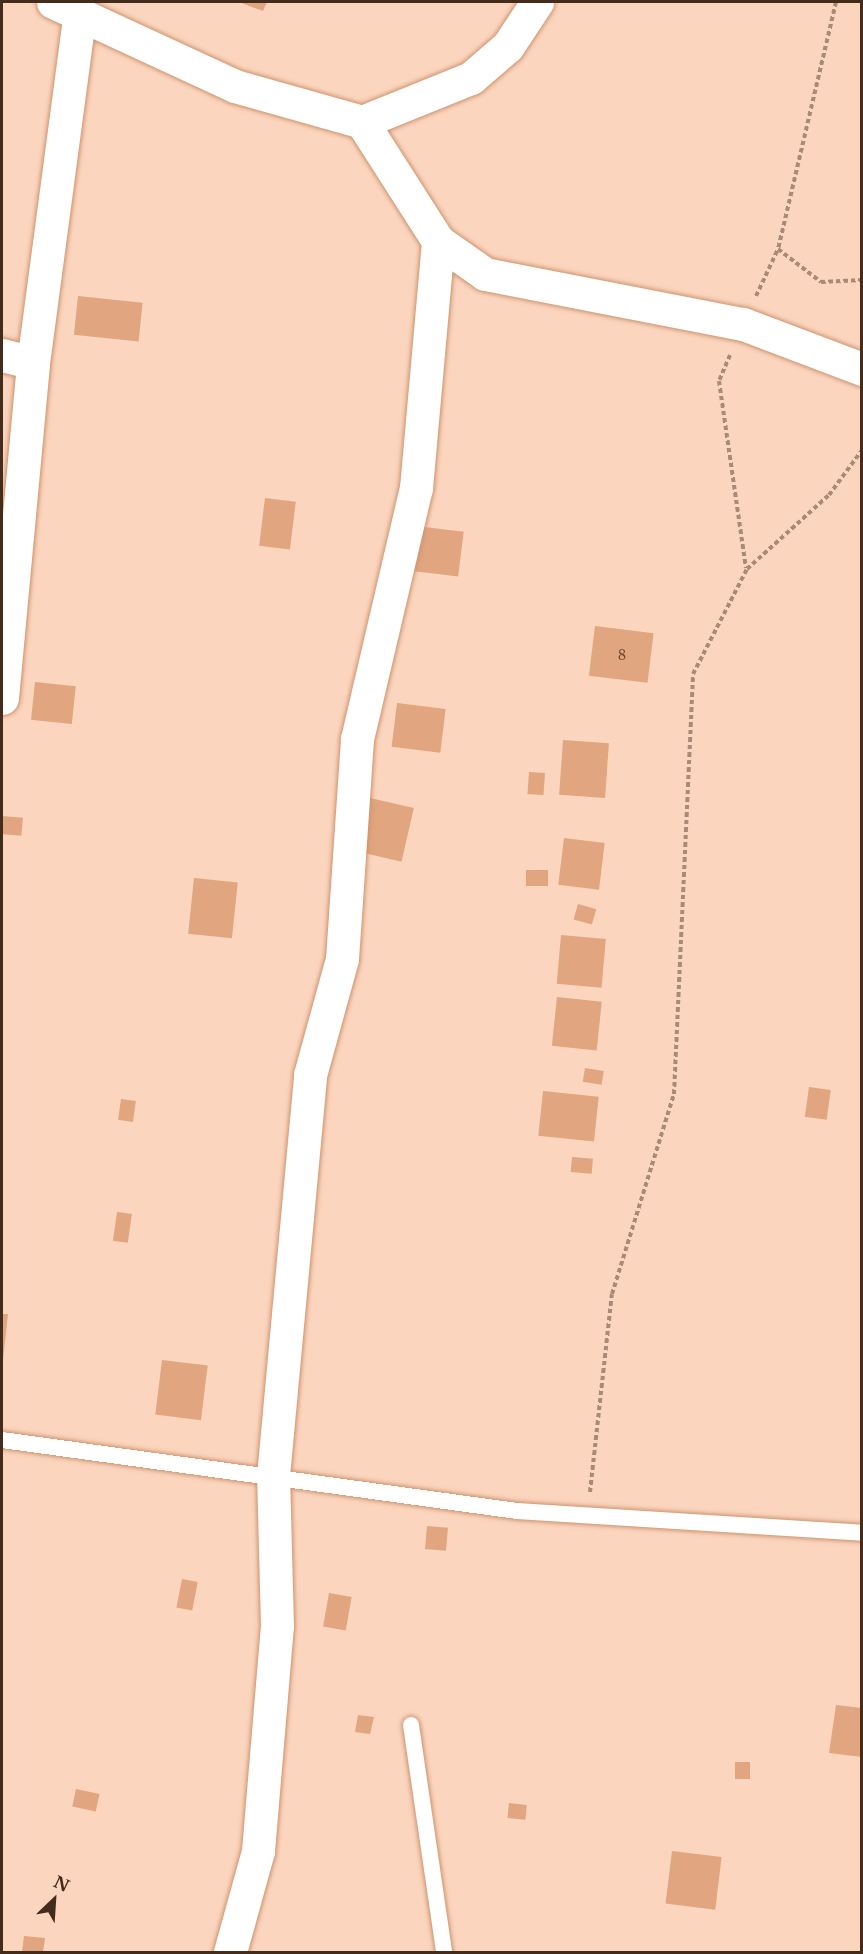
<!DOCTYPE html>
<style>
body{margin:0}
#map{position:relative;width:863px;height:1954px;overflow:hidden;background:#fbd5be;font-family:"Libre Baskerville",serif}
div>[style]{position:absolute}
.building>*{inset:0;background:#e1a57f;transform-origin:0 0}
.path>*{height:4px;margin-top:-2px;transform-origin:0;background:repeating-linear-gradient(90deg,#a98a76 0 4.5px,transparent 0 7.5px)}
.roads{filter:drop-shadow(0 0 2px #ce936d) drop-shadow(0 0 2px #ce936d)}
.lane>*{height:16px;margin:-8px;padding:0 8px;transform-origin:8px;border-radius:8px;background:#fff}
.street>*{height:33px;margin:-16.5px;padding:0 16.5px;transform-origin:16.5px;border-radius:16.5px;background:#fff}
span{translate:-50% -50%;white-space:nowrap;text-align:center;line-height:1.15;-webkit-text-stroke:4.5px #fbd5be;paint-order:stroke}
.number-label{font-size:14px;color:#6b4a35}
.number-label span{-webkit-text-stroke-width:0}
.frame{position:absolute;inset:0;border:3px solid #442c1c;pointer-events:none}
.north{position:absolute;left:24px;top:1870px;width:60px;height:60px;-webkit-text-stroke:4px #fbd5be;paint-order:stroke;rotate:25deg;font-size:16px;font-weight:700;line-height:24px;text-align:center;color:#442c1c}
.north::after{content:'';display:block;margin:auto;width:21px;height:27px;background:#442c1c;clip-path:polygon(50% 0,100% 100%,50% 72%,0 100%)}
</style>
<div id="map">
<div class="building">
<i style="clip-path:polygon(239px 2px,267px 2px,263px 11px)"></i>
<i style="left:78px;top:296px;width:65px;height:39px;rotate:6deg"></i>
<i style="left:265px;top:498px;width:31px;height:48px;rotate:7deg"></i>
<i style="left:416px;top:526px;width:48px;height:45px;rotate:7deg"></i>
<i style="left:595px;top:626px;width:59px;height:50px;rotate:7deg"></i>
<i style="left:35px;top:682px;width:41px;height:38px;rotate:6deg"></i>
<i style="left:397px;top:703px;width:49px;height:44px;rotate:7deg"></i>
<i style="left:563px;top:740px;width:46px;height:55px;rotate:4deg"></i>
<i style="left:529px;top:772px;width:16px;height:22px;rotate:4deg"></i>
<i style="left:370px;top:798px;width:45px;height:55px;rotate:13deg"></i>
<i style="left:2px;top:816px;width:21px;height:18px;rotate:5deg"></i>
<i style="left:564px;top:838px;width:41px;height:47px;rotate:7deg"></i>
<i style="left:548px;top:870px;width:16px;height:22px;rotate:90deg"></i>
<i style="left:194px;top:878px;width:44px;height:56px;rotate:6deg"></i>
<i style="left:578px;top:904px;width:19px;height:16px;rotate:16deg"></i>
<i style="left:561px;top:935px;width:45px;height:49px;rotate:5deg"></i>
<i style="left:557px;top:997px;width:45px;height:49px;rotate:6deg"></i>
<i style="left:585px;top:1068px;width:19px;height:14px;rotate:9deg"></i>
<i style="left:809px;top:1087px;width:22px;height:30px;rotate:8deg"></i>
<i style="left:543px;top:1091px;width:56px;height:45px;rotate:6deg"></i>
<i style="left:121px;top:1099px;width:15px;height:21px;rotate:8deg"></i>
<i style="left:572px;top:1157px;width:21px;height:15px;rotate:5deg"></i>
<i style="left:117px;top:1212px;width:15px;height:29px;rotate:8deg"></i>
<i style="clip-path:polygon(2px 1314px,8px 1314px,3px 1360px,2px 1359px)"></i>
<i style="left:162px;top:1360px;width:46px;height:55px;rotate:7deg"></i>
<i style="left:427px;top:1526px;width:21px;height:23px;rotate:5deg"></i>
<i style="left:182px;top:1579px;width:16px;height:29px;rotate:11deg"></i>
<i style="left:329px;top:1593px;width:23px;height:34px;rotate:10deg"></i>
<i style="clip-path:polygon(836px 1705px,862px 1708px,862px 1757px,829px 1753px)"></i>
<i style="clip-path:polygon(358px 1715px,374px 1717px,370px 1734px,355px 1732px)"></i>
<i style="left:735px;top:1762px;width:15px;height:17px"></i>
<i style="left:76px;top:1789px;width:24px;height:18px;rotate:12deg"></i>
<i style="left:509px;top:1803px;width:18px;height:15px;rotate:6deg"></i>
<i style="left:672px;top:1851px;width:50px;height:53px;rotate:7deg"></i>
<i style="clip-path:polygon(24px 1936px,45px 1938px,43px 1952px,22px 1952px)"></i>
</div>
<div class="path">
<i style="left:836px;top:2px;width:254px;rotate:103.2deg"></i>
<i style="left:778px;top:249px;width:54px;rotate:37.5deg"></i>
<i style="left:821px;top:282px;width:41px;rotate:-2.8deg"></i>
<i style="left:756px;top:296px;width:52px;rotate:-64.9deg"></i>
<i style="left:730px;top:355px;width:28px;rotate:113deg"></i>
<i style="left:719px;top:381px;width:189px;rotate:81.8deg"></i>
<i style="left:590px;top:1492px;width:199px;rotate:-83.7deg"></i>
<i style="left:612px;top:1294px;width:209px;rotate:-72.8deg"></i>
<i style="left:674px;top:1094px;width:420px;rotate:-87.4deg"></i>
<i style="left:693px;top:674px;width:118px;rotate:-62.8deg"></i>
<i style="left:747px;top:569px;width:110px;rotate:-42.1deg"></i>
<i style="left:829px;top:495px;width:56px;rotate:-53.7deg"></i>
</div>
<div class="roads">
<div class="lane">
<i style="left:2px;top:1440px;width:520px;rotate:7.85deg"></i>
<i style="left:517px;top:1511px;width:346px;rotate:3.6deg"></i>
<i style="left:411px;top:1725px;width:229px;rotate:81.7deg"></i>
</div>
<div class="street">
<i style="left:53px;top:2px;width:200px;rotate:24.8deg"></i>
<i style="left:235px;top:86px;width:132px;rotate:15.8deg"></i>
<i style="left:362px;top:122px;width:141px;rotate:57.4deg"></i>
<i style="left:438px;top:241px;width:57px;rotate:35.1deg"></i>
<i style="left:485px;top:274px;width:263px;rotate:11deg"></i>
<i style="left:743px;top:324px;width:127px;rotate:20.7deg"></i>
<i style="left:362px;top:122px;width:118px;rotate:-22deg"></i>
<i style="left:471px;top:78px;width:49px;rotate:-40.9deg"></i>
<i style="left:508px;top:46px;width:53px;rotate:-56.6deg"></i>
<i style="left:2px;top:355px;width:32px;rotate:14deg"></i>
<i style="left:2px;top:698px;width:336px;rotate:-84.7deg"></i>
<i style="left:33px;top:363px;width:348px;rotate:-82.4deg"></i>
<i style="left:230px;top:1952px;width:105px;rotate:-74.5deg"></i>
<i style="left:258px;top:1851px;width:226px;rotate:-85.2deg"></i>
<i style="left:277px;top:1626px;width:150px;rotate:-91.5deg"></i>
<i style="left:273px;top:1476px;width:403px;rotate:-84.7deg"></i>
<i style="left:310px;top:1075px;width:120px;rotate:-74.6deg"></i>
<i style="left:342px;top:959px;width:221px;rotate:-86.1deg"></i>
<i style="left:357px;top:739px;width:258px;rotate:-76.8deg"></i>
<i style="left:416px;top:488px;width:248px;rotate:-84.9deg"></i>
</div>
</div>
<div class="number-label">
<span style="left:622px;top:655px">8</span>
</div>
<div class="frame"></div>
<div class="north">N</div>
</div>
